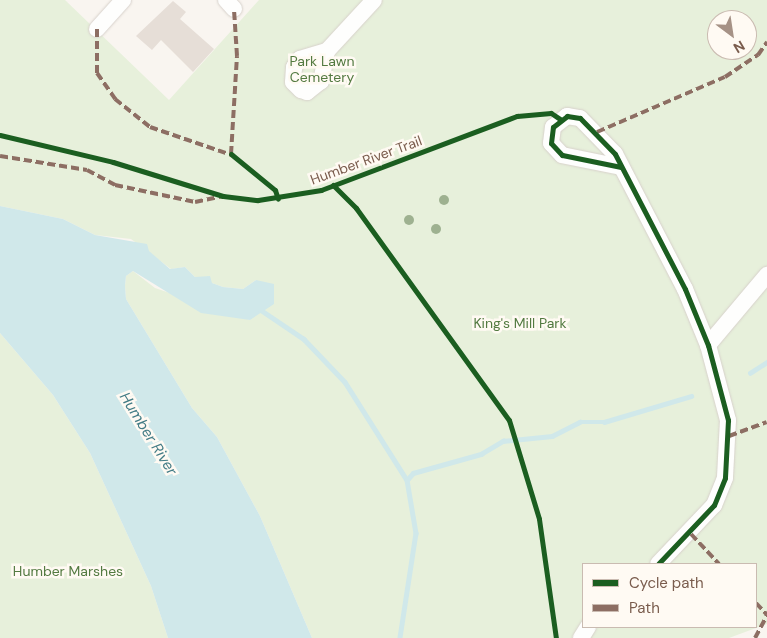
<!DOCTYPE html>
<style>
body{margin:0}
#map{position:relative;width:767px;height:638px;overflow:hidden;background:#f9f5f0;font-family:"DM Sans",sans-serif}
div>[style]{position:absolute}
.green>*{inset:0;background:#e7f0db}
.water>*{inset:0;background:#d0e8ea}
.stream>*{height:4.5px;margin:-2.25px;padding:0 2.25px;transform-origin:2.25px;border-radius:2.25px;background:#d0e8ea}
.building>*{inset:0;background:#e6ded7}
.roads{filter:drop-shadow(0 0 1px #d7d1cb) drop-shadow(0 0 1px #d7d1cb)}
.minor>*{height:16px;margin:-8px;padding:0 8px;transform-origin:8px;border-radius:8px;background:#fefefd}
.quiet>*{height:4px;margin-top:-2px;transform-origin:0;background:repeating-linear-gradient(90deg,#8d6e63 0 8px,transparent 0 12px)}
.cycleway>*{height:5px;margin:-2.5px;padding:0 2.5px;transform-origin:2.5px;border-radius:2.5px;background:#1b5e20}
.trees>*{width:10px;height:10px;margin:-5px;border-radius:50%;background:#9eb190}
span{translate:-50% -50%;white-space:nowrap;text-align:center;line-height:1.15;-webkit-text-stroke:5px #fffaf3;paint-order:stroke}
.park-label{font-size:14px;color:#537a41}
.street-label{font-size:14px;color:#7a5c4d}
.water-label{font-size:15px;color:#437c86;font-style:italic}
.legend{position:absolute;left:582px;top:563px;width:175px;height:65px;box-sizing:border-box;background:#fffaf3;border:1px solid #cabbb1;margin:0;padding:6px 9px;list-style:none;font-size:15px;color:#7a5c4d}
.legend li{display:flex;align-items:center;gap:10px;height:25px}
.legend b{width:25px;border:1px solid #cabbb1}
.north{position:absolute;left:707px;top:10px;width:50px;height:50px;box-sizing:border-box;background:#fffaf3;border:1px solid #cabbb1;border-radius:50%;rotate:149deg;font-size:14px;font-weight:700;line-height:20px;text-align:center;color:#7a5c4d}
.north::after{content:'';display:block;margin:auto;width:18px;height:22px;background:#a69286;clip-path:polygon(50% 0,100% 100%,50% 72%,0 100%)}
</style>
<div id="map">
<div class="green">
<i style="clip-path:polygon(evenodd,0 0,65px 0,169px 100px,259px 0,767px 0,767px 624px,729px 638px,312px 638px,260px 516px,217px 437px,192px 408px,126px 299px,125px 286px,126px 276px,133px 271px,155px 288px,250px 320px,256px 280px,243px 289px,223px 287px,195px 277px,185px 267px,171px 269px,131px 239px,95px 235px,63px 219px,0 206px,0 0,717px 20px,747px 20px,747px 50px,717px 50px,717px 20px,0 0,583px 564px,756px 564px,756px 627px,583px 627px,583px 564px)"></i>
<i style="clip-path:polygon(0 333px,53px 395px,90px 453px,151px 586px,168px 638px,0 638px)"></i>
</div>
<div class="water">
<i style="clip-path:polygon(0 206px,63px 219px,95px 235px,147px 244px,149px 251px,170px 269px,185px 267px,195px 277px,210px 276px,212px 283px,223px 287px,243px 289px,256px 280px,274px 284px,274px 304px,250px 320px,201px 313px,133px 271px,126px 276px,125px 286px,126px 299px,192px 408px,217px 437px,260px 516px,312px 638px,168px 638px,151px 586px,90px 453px,53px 395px,0 333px)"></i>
</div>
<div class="stream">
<i style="left:261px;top:310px;width:52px;rotate:34deg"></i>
<i style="left:304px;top:339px;width:59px;rotate:46.4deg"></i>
<i style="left:345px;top:382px;width:116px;rotate:57.7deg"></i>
<i style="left:407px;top:480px;width:54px;rotate:80.4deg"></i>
<i style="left:416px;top:533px;width:106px;rotate:98.7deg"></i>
<i style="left:750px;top:373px;width:20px;rotate:-33deg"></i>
<i style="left:407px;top:480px;width:9px;rotate:-49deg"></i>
<i style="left:413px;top:473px;width:71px;rotate:-15.6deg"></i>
<i style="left:481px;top:454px;width:26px;rotate:-31deg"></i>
<i style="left:503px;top:441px;width:49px;rotate:-5.8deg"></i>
<i style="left:552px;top:436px;width:31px;rotate:-27deg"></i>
<i style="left:580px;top:422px;width:24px"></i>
<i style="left:604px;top:422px;width:91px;rotate:-16.6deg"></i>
</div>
<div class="building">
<i style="clip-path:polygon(173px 1px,186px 12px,180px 19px,214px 49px,193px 72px,161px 40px,152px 50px,136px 36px)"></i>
</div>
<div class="roads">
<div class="minor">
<i style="left:226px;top:0;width:12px;rotate:48deg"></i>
<i style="left:97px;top:29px;width:39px;rotate:-48deg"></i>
<i style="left:327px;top:51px;width:31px;rotate:101deg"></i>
<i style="left:321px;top:81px;width:18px;rotate:142deg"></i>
<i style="left:307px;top:92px;width:6px;rotate:-162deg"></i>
<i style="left:301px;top:90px;width:11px;rotate:-135deg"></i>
<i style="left:293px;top:82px;width:15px;rotate:-86deg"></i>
<i style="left:294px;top:67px;width:10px;rotate:-53deg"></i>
<i style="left:300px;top:59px;width:28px;rotate:-17deg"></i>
<i style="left:327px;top:51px;width:69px;rotate:-47.3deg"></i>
<i style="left:621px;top:167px;width:60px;rotate:-168.5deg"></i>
<i style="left:562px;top:155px;width:16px;rotate:-133deg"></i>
<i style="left:551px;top:143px;width:16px;rotate:-83deg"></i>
<i style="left:553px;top:127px;width:18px;rotate:-38deg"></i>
<i style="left:567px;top:116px;width:13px;rotate:9deg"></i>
<i style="left:580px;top:118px;width:50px;rotate:45.8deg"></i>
<i style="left:615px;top:154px;width:152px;rotate:62.6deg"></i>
<i style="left:685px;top:289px;width:61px;rotate:67.7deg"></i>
<i style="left:708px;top:345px;width:78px;rotate:75.1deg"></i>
<i style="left:728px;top:420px;width:58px;rotate:93deg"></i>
<i style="left:725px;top:478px;width:29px;rotate:112deg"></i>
<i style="left:714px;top:505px;width:81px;rotate:133.5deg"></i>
<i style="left:708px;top:345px;width:92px;rotate:-49.9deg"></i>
<i style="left:581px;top:638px;width:13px;rotate:-58deg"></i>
</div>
</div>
<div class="quiet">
<i style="left:97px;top:29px;width:44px;rotate:90deg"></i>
<i style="left:97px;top:73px;width:32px;rotate:55deg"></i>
<i style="left:115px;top:99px;width:45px;rotate:38.7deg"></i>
<i style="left:150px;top:127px;width:89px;rotate:19deg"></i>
<i style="left:597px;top:132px;width:139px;rotate:-23.3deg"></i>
<i style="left:725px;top:77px;width:40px;rotate:-34deg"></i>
<i style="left:758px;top:55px;width:16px;rotate:-55deg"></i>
<i style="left:231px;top:154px;width:98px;rotate:-86.5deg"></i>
<i style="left:237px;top:56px;width:47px;rotate:-93.7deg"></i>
<i style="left:0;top:156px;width:88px;rotate:9.1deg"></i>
<i style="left:87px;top:170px;width:32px;rotate:28deg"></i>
<i style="left:115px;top:185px;width:82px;rotate:12deg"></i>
<i style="left:195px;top:202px;width:29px;rotate:-12deg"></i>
<i style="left:729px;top:436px;width:40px;rotate:-20.2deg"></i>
<i style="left:691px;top:534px;width:41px;rotate:47deg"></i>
<i style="left:756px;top:603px;width:16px;rotate:47deg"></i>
<i style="left:755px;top:638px;width:26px;rotate:-62deg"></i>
</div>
<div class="cycleway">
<i style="left:0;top:135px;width:116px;rotate:13.4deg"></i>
<i style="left:113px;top:162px;width:115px;rotate:17.2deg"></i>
<i style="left:223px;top:196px;width:35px;rotate:7deg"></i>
<i style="left:258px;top:200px;width:64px;rotate:-9deg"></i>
<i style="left:321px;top:190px;width:210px;rotate:-20.7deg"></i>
<i style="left:517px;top:116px;width:34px;rotate:-5deg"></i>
<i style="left:551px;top:113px;width:11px;rotate:34deg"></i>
<i style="left:231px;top:154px;width:57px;rotate:39.3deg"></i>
<i style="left:275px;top:190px;width:9px;rotate:72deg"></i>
<i style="left:621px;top:167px;width:60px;rotate:-168.5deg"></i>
<i style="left:562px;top:155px;width:16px;rotate:-133deg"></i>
<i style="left:551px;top:143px;width:16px;rotate:-83deg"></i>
<i style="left:553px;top:127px;width:18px;rotate:-38deg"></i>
<i style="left:567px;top:116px;width:13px;rotate:9deg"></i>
<i style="left:580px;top:118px;width:50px;rotate:45.8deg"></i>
<i style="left:615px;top:154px;width:152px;rotate:62.6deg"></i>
<i style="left:685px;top:289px;width:61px;rotate:67.7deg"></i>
<i style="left:708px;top:345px;width:78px;rotate:75.1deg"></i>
<i style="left:728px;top:420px;width:58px;rotate:93deg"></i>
<i style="left:725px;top:478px;width:29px;rotate:112deg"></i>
<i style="left:714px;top:505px;width:81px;rotate:133.5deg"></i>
<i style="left:333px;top:185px;width:33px;rotate:45deg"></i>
<i style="left:356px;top:208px;width:261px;rotate:54.2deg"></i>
<i style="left:509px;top:420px;width:103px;rotate:73.1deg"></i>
<i style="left:539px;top:519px;width:120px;rotate:81.9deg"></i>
</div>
<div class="trees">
<i style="left:444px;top:200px"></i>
<i style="left:409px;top:220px"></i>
<i style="left:436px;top:229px"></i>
</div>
<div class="park-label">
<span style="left:322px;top:69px">Park Lawn<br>Cemetery</span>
<span style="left:520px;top:323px">King's Mill Park</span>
<span style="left:68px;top:571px">Humber Marshes</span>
</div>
<div class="street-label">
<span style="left:366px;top:160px;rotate:-20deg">Humber River Trail</span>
</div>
<div class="water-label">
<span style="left:148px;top:434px;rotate:58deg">Humber River</span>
</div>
<ul class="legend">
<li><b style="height:6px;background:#1b5e20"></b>Cycle path</li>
<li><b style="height:6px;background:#8d6e63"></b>Path</li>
</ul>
<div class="north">N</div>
</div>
